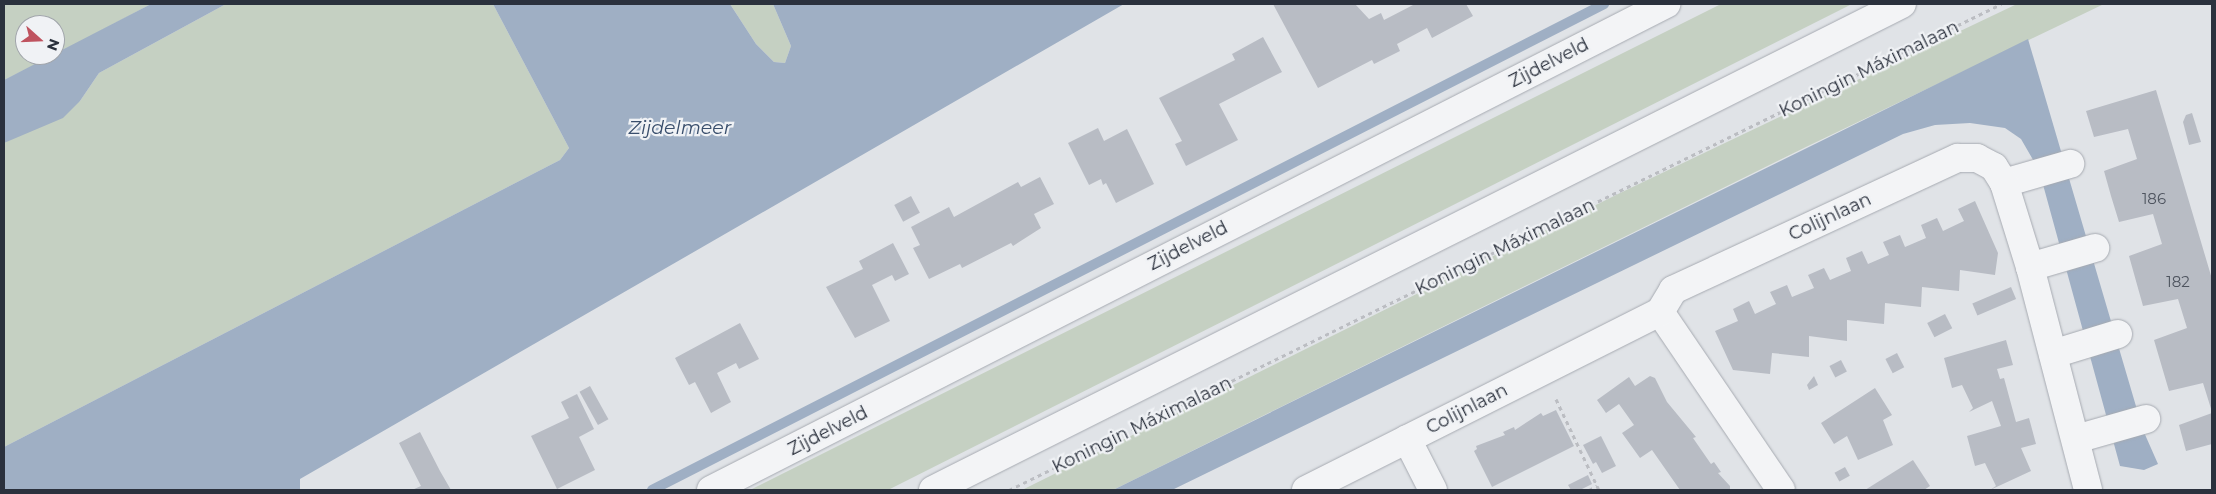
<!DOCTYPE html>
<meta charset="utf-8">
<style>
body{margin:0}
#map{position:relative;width:2216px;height:494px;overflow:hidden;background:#e0e3e7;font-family:Montserrat,sans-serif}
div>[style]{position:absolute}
.green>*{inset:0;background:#c5d0c2}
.water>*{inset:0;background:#9fafc4}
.stream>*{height:10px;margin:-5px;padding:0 5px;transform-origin:5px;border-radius:5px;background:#9fafc4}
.building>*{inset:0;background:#b8bcc4;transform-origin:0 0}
.path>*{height:3px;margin-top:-1.5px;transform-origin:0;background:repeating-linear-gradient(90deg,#bbbdc2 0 4px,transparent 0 8px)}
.roads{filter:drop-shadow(0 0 1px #a6aab1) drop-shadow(0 0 1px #a6aab1)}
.minor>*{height:28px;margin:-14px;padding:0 14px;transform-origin:14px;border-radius:14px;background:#f3f4f6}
span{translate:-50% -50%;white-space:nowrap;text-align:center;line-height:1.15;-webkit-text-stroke:4.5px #f0f2f5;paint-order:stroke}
.number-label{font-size:15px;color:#4e545f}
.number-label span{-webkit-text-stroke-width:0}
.street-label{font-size:18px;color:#2b313d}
.water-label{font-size:19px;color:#394e6c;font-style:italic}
.frame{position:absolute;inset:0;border:5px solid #2b313d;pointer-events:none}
.north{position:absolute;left:15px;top:15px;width:50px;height:50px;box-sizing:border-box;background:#f0f2f5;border:1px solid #a1a5ab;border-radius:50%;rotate:110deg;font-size:14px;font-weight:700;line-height:20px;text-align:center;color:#2b313d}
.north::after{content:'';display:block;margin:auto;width:18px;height:22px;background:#bf535f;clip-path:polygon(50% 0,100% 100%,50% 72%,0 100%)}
</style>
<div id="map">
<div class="green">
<i style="clip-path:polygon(4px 4px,151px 4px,55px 55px,55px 25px,25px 25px,25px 55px,55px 55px,4px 80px)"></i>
<i style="clip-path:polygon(226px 4px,493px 4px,569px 148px,560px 160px,4px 447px,4px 143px,80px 101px,99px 73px)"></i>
<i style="clip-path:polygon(730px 4px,773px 4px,791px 46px,785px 63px,774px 62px,756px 44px)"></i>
<i style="clip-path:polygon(1721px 4px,1852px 4px,888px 490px,750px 490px)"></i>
<i style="clip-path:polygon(2017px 4px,2104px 4px,1808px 146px,1113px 490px,1022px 490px,1618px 194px)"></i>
</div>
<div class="water">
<i style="clip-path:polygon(151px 4px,226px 4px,99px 73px,80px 101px,63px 118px,4px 143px,4px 80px)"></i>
<i style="clip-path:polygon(493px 4px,730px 4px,756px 44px,774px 62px,785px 63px,791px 46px,773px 4px,1124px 4px,300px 479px,300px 490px,4px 490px,4px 447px,560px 160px,569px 148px)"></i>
<i style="clip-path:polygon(2028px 39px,2143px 430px,2158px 464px,2144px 470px,2120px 466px,2039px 170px,2021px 139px,2005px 128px,1970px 123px,1935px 125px,1903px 134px,1172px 490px,1113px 490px)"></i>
</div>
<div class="stream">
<i style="left:652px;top:490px;width:1069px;rotate:-27.04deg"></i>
</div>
<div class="building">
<i style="clip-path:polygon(1273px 4px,1355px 4px,1369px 19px,1381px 13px,1384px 20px,1415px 4px,1466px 4px,1473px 16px,1432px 38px,1427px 28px,1397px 44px,1400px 51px,1374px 64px,1372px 60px,1318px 88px)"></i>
<i style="clip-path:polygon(1263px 37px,1282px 72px,1219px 104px,1238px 140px,1186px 166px,1175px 144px,1182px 141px,1159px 98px,1235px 60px,1232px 54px)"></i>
<i style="clip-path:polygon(2156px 90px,2212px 279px,2212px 412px,2203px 383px,2169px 391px,2154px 340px,2187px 328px,2178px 299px,2143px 306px,2129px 256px,2162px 244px,2153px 214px,2119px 222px,2111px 196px,2104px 171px,2137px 159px,2128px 129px,2094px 137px,2086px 111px)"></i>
<i style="clip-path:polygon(2192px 113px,2201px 142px,2189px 145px,2183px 122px,2186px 115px)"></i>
<i style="clip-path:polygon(1098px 128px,1104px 141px,1127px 129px,1154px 184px,1116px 203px,1106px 183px,1103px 185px,1101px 179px,1089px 185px,1068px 143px)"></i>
<i style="clip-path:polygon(1040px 177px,1054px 204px,1034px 214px,1041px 228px,1013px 246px,1011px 243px,962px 268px,960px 264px,929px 279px,913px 248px,920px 245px,911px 227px,949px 207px,954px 217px,1018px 182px,1021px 187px)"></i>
<i style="left:911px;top:196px;width:19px;height:19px;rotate:62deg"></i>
<i style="clip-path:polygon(1975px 201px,1998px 253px,1995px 275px,1960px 270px,1959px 291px,1922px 287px,1921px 307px,1885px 303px,1884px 324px,1847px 320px,1847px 341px,1809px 336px,1809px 357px,1772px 353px,1770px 374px,1733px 370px,1715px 331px,1738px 321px,1733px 309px,1749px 301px,1755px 314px,1776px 304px,1770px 292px,1787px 285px,1792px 297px,1814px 288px,1808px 275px,1824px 268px,1830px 280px,1851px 271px,1846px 258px,1862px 251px,1868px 264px,1889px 255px,1883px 242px,1900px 235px,1905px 247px,1926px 238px,1921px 225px,1937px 218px,1943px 231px,1964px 221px,1958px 209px)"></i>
<i style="clip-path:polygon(893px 243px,909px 274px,895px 281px,892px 275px,872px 285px,890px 321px,855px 338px,826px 287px,863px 269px,859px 261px)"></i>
<i style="left:2011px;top:287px;width:13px;height:42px;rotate:67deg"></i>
<i style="left:1945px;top:314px;width:16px;height:20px;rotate:63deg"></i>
<i style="clip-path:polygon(740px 323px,759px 359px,739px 369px,736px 363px,717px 373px,731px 402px,711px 413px,695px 382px,689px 385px,675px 358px)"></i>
<i style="clip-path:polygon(2006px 340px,2013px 365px,1997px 369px,2000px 379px,2004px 378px,2016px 422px,2029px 418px,2036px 444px,2021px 448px,2031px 471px,1990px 490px,1996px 486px,1985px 463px,1975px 466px,1967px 436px,2001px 426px,1992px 401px,1969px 412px,1973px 408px,1962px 385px,1952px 388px,1944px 358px)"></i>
<i style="left:1897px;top:353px;width:16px;height:13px;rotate:63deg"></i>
<i style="left:1841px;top:360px;width:13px;height:13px;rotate:63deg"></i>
<i style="clip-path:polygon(1650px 376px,1655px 378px,1667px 402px,1696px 437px,1693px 438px,1711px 464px,1714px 462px,1721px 472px,1718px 473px,1730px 486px,1730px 490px,1680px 490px,1652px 450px,1640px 458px,1622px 433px,1634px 425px,1619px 404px,1606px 413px,1597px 400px,1629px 377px,1635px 386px)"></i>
<i style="clip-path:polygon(1814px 376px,1818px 385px,1809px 390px,1807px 385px)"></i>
<i style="left:590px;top:386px;width:38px;height:12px;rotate:61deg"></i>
<i style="clip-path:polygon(1875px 388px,1892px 415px,1883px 420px,1893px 445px,1858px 460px,1847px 436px,1834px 444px,1821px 423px)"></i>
<i style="clip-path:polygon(577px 394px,594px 429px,579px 437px,595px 470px,557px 489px,531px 436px,569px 418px,561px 402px)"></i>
<i style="clip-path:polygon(1556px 410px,1574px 446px,1492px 487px,1474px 451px,1477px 449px,1476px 446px,1505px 435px,1503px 432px,1514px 427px,1515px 430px,1541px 413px,1543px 416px)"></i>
<i style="clip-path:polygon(2212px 413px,2212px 444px,2186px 451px,2179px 425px)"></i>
<i style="clip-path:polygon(420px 432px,440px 471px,451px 490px,412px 490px,421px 486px,399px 443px)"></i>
<i style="clip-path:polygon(1601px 436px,1616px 466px,1602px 473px,1596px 462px,1593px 464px,1583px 445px)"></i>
<i style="clip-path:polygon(1913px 460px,1930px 486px,1924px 490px,1865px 490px)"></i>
<i style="left:1845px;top:467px;width:10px;height:12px;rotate:61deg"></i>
<i style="clip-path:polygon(1588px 475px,1592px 484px,1580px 490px,1571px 490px,1568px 485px)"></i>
</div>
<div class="path">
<i style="left:1556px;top:399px;width:101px;rotate:64.7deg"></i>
<i style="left:1009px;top:490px;width:1105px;rotate:-26.1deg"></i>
<i style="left:1589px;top:490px;width:9px;rotate:-27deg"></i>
</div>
<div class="roads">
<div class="minor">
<i style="left:2004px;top:183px;width:69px;rotate:-16.1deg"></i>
<i style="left:2030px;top:267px;width:68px;rotate:-16.3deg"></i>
<i style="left:1660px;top:312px;width:215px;rotate:55.8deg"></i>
<i style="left:2053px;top:354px;width:68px;rotate:-17.1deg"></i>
<i style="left:1407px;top:439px;width:57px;rotate:63deg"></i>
<i style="left:2076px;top:439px;width:73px;rotate:-15.9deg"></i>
<i style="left:711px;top:490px;width:1072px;rotate:-26.97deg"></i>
<i style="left:933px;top:490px;width:1084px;rotate:-26.64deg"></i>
<i style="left:1306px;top:490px;width:396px;rotate:-26.7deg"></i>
<i style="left:1660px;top:312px;width:26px;rotate:-59deg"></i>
<i style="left:1673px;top:290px;width:314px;rotate:-24.9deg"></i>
<i style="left:1958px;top:158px;width:19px"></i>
<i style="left:1977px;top:158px;width:19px;rotate:28deg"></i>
<i style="left:1994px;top:167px;width:19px;rotate:58deg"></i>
<i style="left:2004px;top:183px;width:88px;rotate:72.8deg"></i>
<i style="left:2030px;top:267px;width:230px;rotate:75.4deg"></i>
</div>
</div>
<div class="number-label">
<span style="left:2154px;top:199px">186</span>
<span style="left:2178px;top:282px">182</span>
</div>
<div class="street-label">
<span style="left:1549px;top:63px;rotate:-27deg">Zijdelveld</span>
<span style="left:1869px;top:69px;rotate:-26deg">Koningin Máximalaan</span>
<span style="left:1830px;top:217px;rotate:-25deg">Colijnlaan</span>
<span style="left:1188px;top:246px;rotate:-27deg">Zijdelveld</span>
<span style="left:1505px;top:247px;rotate:-26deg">Koningin Máximalaan</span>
<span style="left:1467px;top:409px;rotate:-27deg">Colijnlaan</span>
<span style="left:1142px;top:425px;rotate:-26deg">Koningin Máximalaan</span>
<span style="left:828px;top:431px;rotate:-27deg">Zijdelveld</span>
</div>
<div class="water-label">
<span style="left:680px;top:128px">Zijdelmeer</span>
</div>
<div class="frame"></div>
<div class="north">N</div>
</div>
